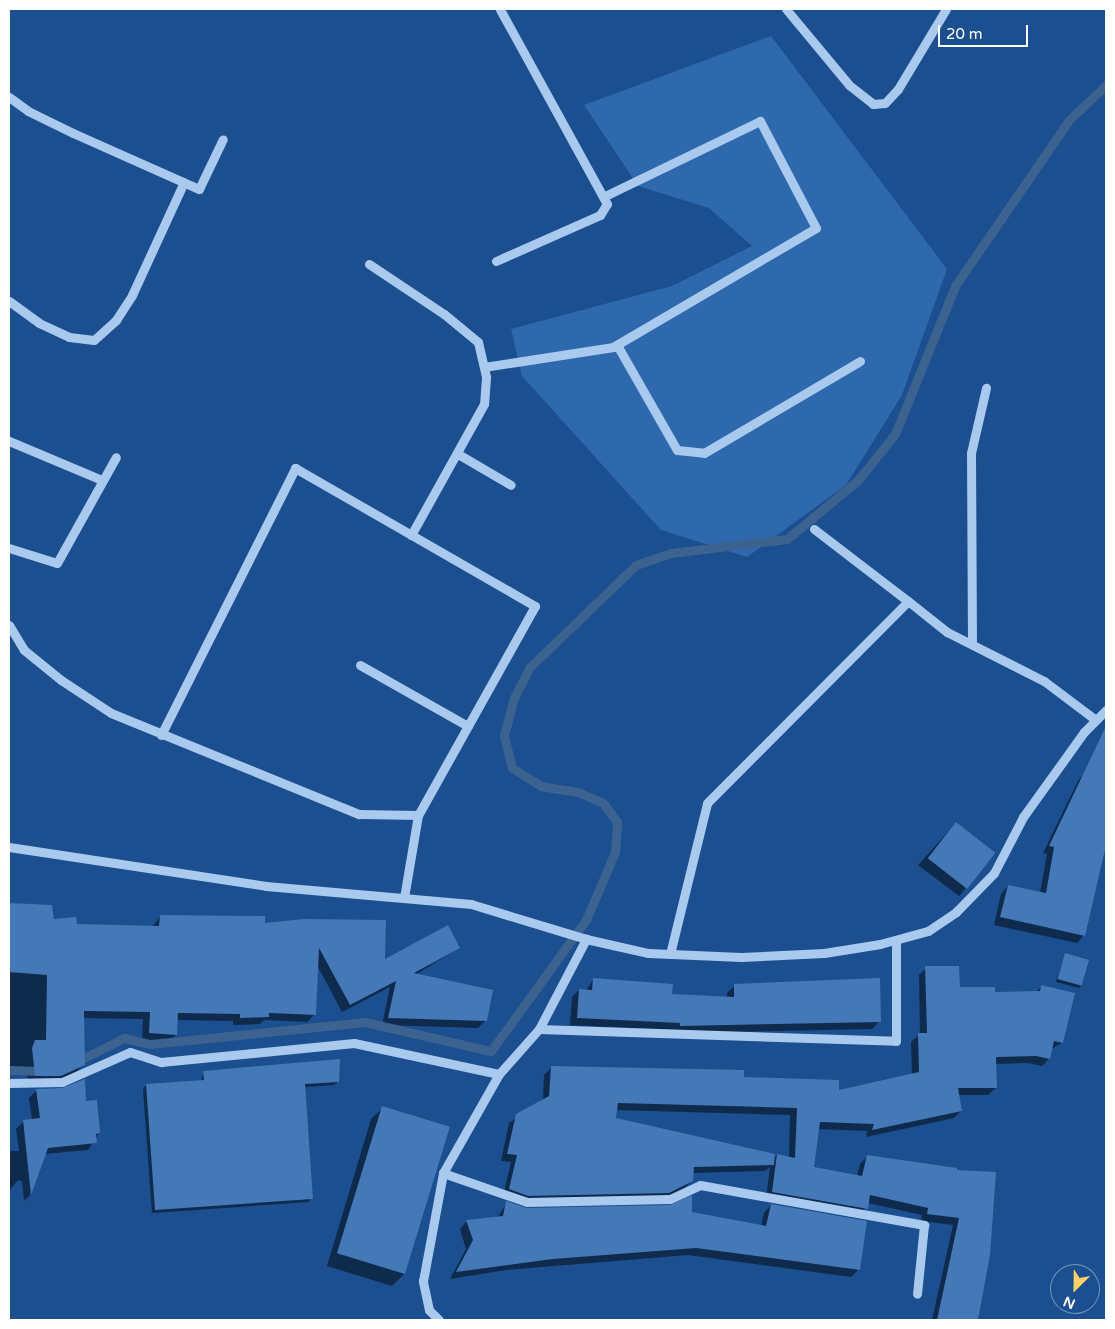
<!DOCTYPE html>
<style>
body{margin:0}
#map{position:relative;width:1115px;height:1329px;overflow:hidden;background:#1b4f8f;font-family:"Varela Round",sans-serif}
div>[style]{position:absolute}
.green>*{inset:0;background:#2e69ad}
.shadow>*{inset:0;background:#0007}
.stream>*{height:9px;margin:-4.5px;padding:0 4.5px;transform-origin:4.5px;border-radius:4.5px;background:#3c6290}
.building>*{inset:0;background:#4478b7;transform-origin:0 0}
.minor>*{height:9px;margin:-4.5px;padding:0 4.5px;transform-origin:4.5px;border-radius:4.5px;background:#a9c9ee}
span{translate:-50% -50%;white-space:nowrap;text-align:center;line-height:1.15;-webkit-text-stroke:4.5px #1b4f8f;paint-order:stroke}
.frame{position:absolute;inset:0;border:10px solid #fff;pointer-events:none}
.north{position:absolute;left:1050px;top:1264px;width:50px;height:50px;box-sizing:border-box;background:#1b4f8f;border:1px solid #7695bc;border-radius:50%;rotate:203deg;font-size:14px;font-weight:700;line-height:20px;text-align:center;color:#fff}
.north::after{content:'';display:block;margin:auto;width:18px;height:22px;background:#ffd166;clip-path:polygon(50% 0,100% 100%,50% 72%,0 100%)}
.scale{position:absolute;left:938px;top:25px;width:90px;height:22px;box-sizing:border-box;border:2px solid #fff;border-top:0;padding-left:6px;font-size:15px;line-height:18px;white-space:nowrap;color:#fff;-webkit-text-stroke:4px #1b4f8f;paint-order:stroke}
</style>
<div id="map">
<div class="green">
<i style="clip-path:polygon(771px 36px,947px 269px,902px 395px,846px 485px,747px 557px,661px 530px,522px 376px,511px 329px,672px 286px,752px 246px,709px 208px,638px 186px,584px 105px)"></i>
</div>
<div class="shadow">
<i style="clip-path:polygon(1086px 772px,1106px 782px,1106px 838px,1084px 935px,1077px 943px,994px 925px,1001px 894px,1008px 886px,1040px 893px,1047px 854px,1043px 853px,1079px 779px)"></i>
<i style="clip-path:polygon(948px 832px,966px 888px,959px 896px,918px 865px)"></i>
<i style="clip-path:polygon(9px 903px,51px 907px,53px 920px,76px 925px,152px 927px,160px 917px,264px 925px,384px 961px,459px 948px,415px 975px,486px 1020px,478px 1028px,382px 1025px,390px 987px,342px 1012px,317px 965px,315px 1014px,307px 1022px,264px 1020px,260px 1024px,233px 1025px,233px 1021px,177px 1020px,176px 1035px,168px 1042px,142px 1041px,143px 1019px,83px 1018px,84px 1064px,76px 1072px,52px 1083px,28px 1083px,27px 1073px,9px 1073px)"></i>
<i style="clip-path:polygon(1065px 955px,1082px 985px,1079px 988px,1056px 982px)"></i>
<i style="clip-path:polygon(evenodd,926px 968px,958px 988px,994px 993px,1036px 992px,1042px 986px,1062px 1043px,1051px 1049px,1049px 1059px,1042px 1066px,1028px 1063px,995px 1064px,996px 1088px,988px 1095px,958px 1095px,961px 1111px,954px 1118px,866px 1137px,867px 1131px,818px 1129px,812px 1168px,857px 1176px,860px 1164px,867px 1157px,956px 1169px,979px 1294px,979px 1320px,932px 1320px,953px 1225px,921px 1221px,922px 1215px,868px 1203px,860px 1215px,766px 1199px,770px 1167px,765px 1171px,692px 1173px,692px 1181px,684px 1188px,660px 1200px,520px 1203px,503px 1196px,511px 1162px,501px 1161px,509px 1123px,543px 1101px,544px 1075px,552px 1067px,743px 1079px,838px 1091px,912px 1075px,911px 1042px,920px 1034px,919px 975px,926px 968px,615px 1110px,790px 1115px,789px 1158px,777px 1155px,773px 1160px,614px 1119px,615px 1110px)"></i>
<i style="clip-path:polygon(593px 980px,671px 995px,727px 998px,727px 993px,735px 985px,880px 1021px,872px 1029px,673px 1033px,673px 1030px,570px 1025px,572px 997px,579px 990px,586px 991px)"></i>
<i style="clip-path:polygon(204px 1072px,338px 1082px,334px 1085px,304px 1087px,312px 1198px,308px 1202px,152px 1213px,143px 1089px,146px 1085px,201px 1081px)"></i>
<i style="clip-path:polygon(37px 1090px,85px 1103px,99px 1133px,88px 1150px,44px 1154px,30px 1195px,24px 1201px,22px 1181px,18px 1180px,9px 1191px,9px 1151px,19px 1151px,16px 1129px,24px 1121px,32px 1120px,29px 1098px)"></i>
<i style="clip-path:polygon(383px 1108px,404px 1274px,392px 1286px,327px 1266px,371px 1119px)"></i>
<i style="clip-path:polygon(507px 1203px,527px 1210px,691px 1213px,761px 1226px,764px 1213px,771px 1205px,858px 1270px,851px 1277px,688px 1255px,506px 1270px,450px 1279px,466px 1249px,460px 1229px,467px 1221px,497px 1218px)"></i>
</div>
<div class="stream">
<i style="left:76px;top:1062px;width:54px;rotate:-26.6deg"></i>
<i style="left:124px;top:1038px;width:28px;rotate:13deg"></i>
<i style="left:151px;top:1044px;width:215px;rotate:-5.9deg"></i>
<i style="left:365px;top:1022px;width:129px;rotate:13deg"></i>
<i style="left:491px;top:1051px;width:162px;rotate:-54.1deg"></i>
<i style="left:586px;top:920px;width:74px;rotate:-66.9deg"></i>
<i style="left:615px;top:852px;width:30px;rotate:-86deg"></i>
<i style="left:617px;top:822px;width:24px;rotate:-126deg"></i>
<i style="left:603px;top:803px;width:27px;rotate:-156deg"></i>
<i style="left:578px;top:792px;width:37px;rotate:-171deg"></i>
<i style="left:541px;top:786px;width:34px;rotate:-148deg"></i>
<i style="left:512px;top:768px;width:34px;rotate:-104deg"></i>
<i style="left:504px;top:735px;width:38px;rotate:-75deg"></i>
<i style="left:514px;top:698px;width:35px;rotate:-63deg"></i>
<i style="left:530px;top:667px;width:147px;rotate:-43.9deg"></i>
<i style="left:636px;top:565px;width:37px;rotate:-19deg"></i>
<i style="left:671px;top:553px;width:117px;rotate:-6.9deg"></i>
<i style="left:787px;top:539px;width:92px;rotate:-39.7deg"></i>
<i style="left:858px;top:480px;width:59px;rotate:-51.2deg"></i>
<i style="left:895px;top:434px;width:160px;rotate:-67.9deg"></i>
<i style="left:955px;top:286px;width:201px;rotate:-55.5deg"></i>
<i style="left:1069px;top:120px;width:51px;rotate:-43.4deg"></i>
<i style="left:9px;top:1070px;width:36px;rotate:2deg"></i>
</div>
<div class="building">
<i style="clip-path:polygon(1106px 726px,1106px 845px,1085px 936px,1000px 917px,1008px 885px,1046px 893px,1054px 847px,1049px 846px)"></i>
<i style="left:956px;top:822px;width:50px;height:46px;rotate:38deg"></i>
<i style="clip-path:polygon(10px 903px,52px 905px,54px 919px,76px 917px,77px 924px,159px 926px,160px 915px,265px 916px,265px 923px,304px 919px,386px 920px,385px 959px,448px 925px,460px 948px,414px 973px,493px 990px,487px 1021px,388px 1018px,396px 981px,350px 1005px,319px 948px,316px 1015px,269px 1013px,269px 1017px,240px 1018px,240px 1014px,178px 1013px,177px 1035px,149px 1033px,150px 1012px,84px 1011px,85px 1065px,61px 1076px,35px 1076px,32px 1048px,35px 1040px,46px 1040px,47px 975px,9px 972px)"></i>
<i style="left:1065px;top:953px;width:25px;height:27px;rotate:16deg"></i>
<i style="clip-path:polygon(925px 966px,959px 966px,960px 987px,995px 987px,995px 992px,1040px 991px,1041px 985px,1075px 993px,1063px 1043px,1054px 1041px,1050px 1059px,1036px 1056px,996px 1057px,997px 1088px,958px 1088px,962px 1111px,872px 1130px,874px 1124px,820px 1122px,814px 1167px,862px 1176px,867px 1155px,957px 1168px,957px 1170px,996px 1172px,990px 1255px,978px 1320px,937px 1320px,959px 1218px,927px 1214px,928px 1208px,870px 1195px,868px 1209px,772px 1192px,777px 1154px,795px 1158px,797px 1108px,618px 1103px,616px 1118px,775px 1154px,774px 1165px,694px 1167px,693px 1181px,669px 1193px,528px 1196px,509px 1189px,517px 1155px,507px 1154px,516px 1114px,549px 1096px,551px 1066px,744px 1070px,744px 1077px,839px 1080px,839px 1090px,919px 1072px,918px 1033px,927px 1033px)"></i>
<i style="clip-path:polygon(593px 978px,673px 984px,672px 994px,734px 997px,734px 984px,880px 978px,881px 1022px,680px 1026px,680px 1023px,577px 1018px,579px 989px,592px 990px)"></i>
<i style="clip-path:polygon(340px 1059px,339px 1082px,305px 1084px,313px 1199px,155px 1210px,146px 1084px,204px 1080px,203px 1071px)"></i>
<i style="clip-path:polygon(85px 1079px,86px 1101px,97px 1100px,100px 1133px,96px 1134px,97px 1143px,48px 1148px,31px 1195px,23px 1120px,40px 1118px,36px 1089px,62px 1088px)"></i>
<i style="left:382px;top:1106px;width:71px;height:154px;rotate:17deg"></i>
<i style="clip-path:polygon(692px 1195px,692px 1212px,766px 1226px,771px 1204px,867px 1221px,860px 1270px,696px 1248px,553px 1259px,456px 1272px,473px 1240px,466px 1220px,503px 1216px,506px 1201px,527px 1208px,670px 1205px)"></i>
</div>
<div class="minor">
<i style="left:786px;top:9px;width:99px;rotate:50.3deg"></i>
<i style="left:849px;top:85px;width:31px;rotate:38deg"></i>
<i style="left:873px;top:104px;width:12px;rotate:-5deg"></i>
<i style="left:885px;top:103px;width:19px;rotate:-47deg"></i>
<i style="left:898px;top:89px;width:93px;rotate:-59deg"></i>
<i style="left:9px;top:97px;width:24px;rotate:36deg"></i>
<i style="left:28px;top:111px;width:50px;rotate:26.1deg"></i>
<i style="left:73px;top:133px;width:138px;rotate:24deg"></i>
<i style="left:199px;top:189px;width:55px;rotate:-64.4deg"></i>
<i style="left:496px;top:261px;width:114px;rotate:-23.9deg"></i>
<i style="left:600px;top:215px;width:13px;rotate:-58deg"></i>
<i style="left:607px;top:204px;width:222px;rotate:-118.8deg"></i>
<i style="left:369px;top:264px;width:90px;rotate:33.7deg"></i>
<i style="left:444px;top:314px;width:44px;rotate:39.5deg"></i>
<i style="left:478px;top:342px;width:36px;rotate:77deg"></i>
<i style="left:486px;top:377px;width:27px;rotate:94deg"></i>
<i style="left:484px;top:404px;width:150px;rotate:119.1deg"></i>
<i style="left:9px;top:301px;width:37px;rotate:36deg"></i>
<i style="left:39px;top:323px;width:33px;rotate:25deg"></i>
<i style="left:69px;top:337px;width:25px;rotate:7deg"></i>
<i style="left:94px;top:340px;width:30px;rotate:-42deg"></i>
<i style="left:116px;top:320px;width:30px;rotate:-57deg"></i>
<i style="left:132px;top:295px;width:124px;rotate:-65.3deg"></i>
<i style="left:617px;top:345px;width:121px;rotate:60.3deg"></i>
<i style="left:677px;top:450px;width:27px;rotate:6deg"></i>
<i style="left:704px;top:453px;width:181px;rotate:-30.5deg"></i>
<i style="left:484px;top:367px;width:131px;rotate:-8.8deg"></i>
<i style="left:613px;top:347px;width:235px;rotate:-30.4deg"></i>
<i style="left:816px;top:228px;width:121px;rotate:-117.6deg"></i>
<i style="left:760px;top:121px;width:174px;rotate:154.2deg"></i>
<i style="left:9px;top:441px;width:101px;rotate:22.8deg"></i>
<i style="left:458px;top:454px;width:61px;rotate:30.3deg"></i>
<i style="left:814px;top:529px;width:118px;rotate:37.5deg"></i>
<i style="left:9px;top:548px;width:50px;rotate:17.4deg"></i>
<i style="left:57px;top:563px;width:121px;rotate:-60.9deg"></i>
<i style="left:9px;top:625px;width:29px;rotate:59deg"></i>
<i style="left:24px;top:650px;width:48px;rotate:39deg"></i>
<i style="left:61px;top:680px;width:60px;rotate:33.4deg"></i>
<i style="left:111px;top:713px;width:268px;rotate:22.2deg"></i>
<i style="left:359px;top:814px;width:59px;rotate:1deg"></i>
<i style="left:972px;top:644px;width:191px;rotate:-90.3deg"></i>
<i style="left:971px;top:453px;width:67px;rotate:-77deg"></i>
<i style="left:360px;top:665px;width:124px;rotate:29.5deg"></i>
<i style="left:161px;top:735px;width:299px;rotate:-63.3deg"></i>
<i style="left:295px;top:468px;width:277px;rotate:29.9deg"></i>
<i style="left:535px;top:606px;width:240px;rotate:119.2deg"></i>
<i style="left:418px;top:815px;width:84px;rotate:99.6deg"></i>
<i style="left:9px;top:847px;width:260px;rotate:8.6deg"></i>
<i style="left:266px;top:886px;width:206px;rotate:5deg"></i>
<i style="left:471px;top:904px;width:120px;rotate:16.9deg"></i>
<i style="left:586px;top:939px;width:64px;rotate:12.7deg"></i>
<i style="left:648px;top:953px;width:93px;rotate:2.5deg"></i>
<i style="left:741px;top:957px;width:83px;rotate:-2.8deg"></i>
<i style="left:824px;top:953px;width:57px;rotate:-9.1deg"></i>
<i style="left:880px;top:944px;width:50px;rotate:-15.2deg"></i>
<i style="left:928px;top:931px;width:34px;rotate:-34deg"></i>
<i style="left:956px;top:912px;width:54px;rotate:-45.7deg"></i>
<i style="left:994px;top:873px;width:63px;rotate:-62.6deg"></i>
<i style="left:1023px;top:817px;width:105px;rotate:-54.3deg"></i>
<i style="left:1084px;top:732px;width:31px;rotate:-45deg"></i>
<i style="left:670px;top:954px;width:155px;rotate:-76.2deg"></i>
<i style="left:707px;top:803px;width:285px;rotate:-45.1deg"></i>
<i style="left:908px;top:601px;width:50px;rotate:38.5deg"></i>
<i style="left:947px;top:632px;width:109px;rotate:26.8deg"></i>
<i style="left:1044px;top:681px;width:65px;rotate:36.9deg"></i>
<i style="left:539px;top:1029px;width:357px;rotate:1.9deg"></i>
<i style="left:896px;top:1041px;width:101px;rotate:-90deg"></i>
<i style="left:9px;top:1083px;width:53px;rotate:-1.1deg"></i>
<i style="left:62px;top:1082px;width:74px;rotate:-23.8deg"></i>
<i style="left:130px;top:1052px;width:33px;rotate:18deg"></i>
<i style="left:161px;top:1062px;width:194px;rotate:-5.6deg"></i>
<i style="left:354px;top:1043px;width:148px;rotate:12.1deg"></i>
<i style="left:499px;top:1074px;width:60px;rotate:-48.4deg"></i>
<i style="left:539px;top:1029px;width:102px;rotate:-62.4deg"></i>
<i style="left:443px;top:1173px;width:89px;rotate:19deg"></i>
<i style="left:527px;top:1202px;width:143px;rotate:-1.2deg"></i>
<i style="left:670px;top:1199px;width:33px;rotate:-25deg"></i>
<i style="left:700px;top:1185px;width:228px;rotate:10.1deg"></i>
<i style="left:924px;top:1225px;width:69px;rotate:95.8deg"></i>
<i style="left:439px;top:1320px;width:14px;rotate:-135deg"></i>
<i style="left:429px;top:1310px;width:30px;rotate:-102deg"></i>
<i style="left:423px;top:1281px;width:110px;rotate:-79.5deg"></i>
<i style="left:443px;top:1173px;width:114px;rotate:-60.5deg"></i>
</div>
<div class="frame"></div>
<div class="north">N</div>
<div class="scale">20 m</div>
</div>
